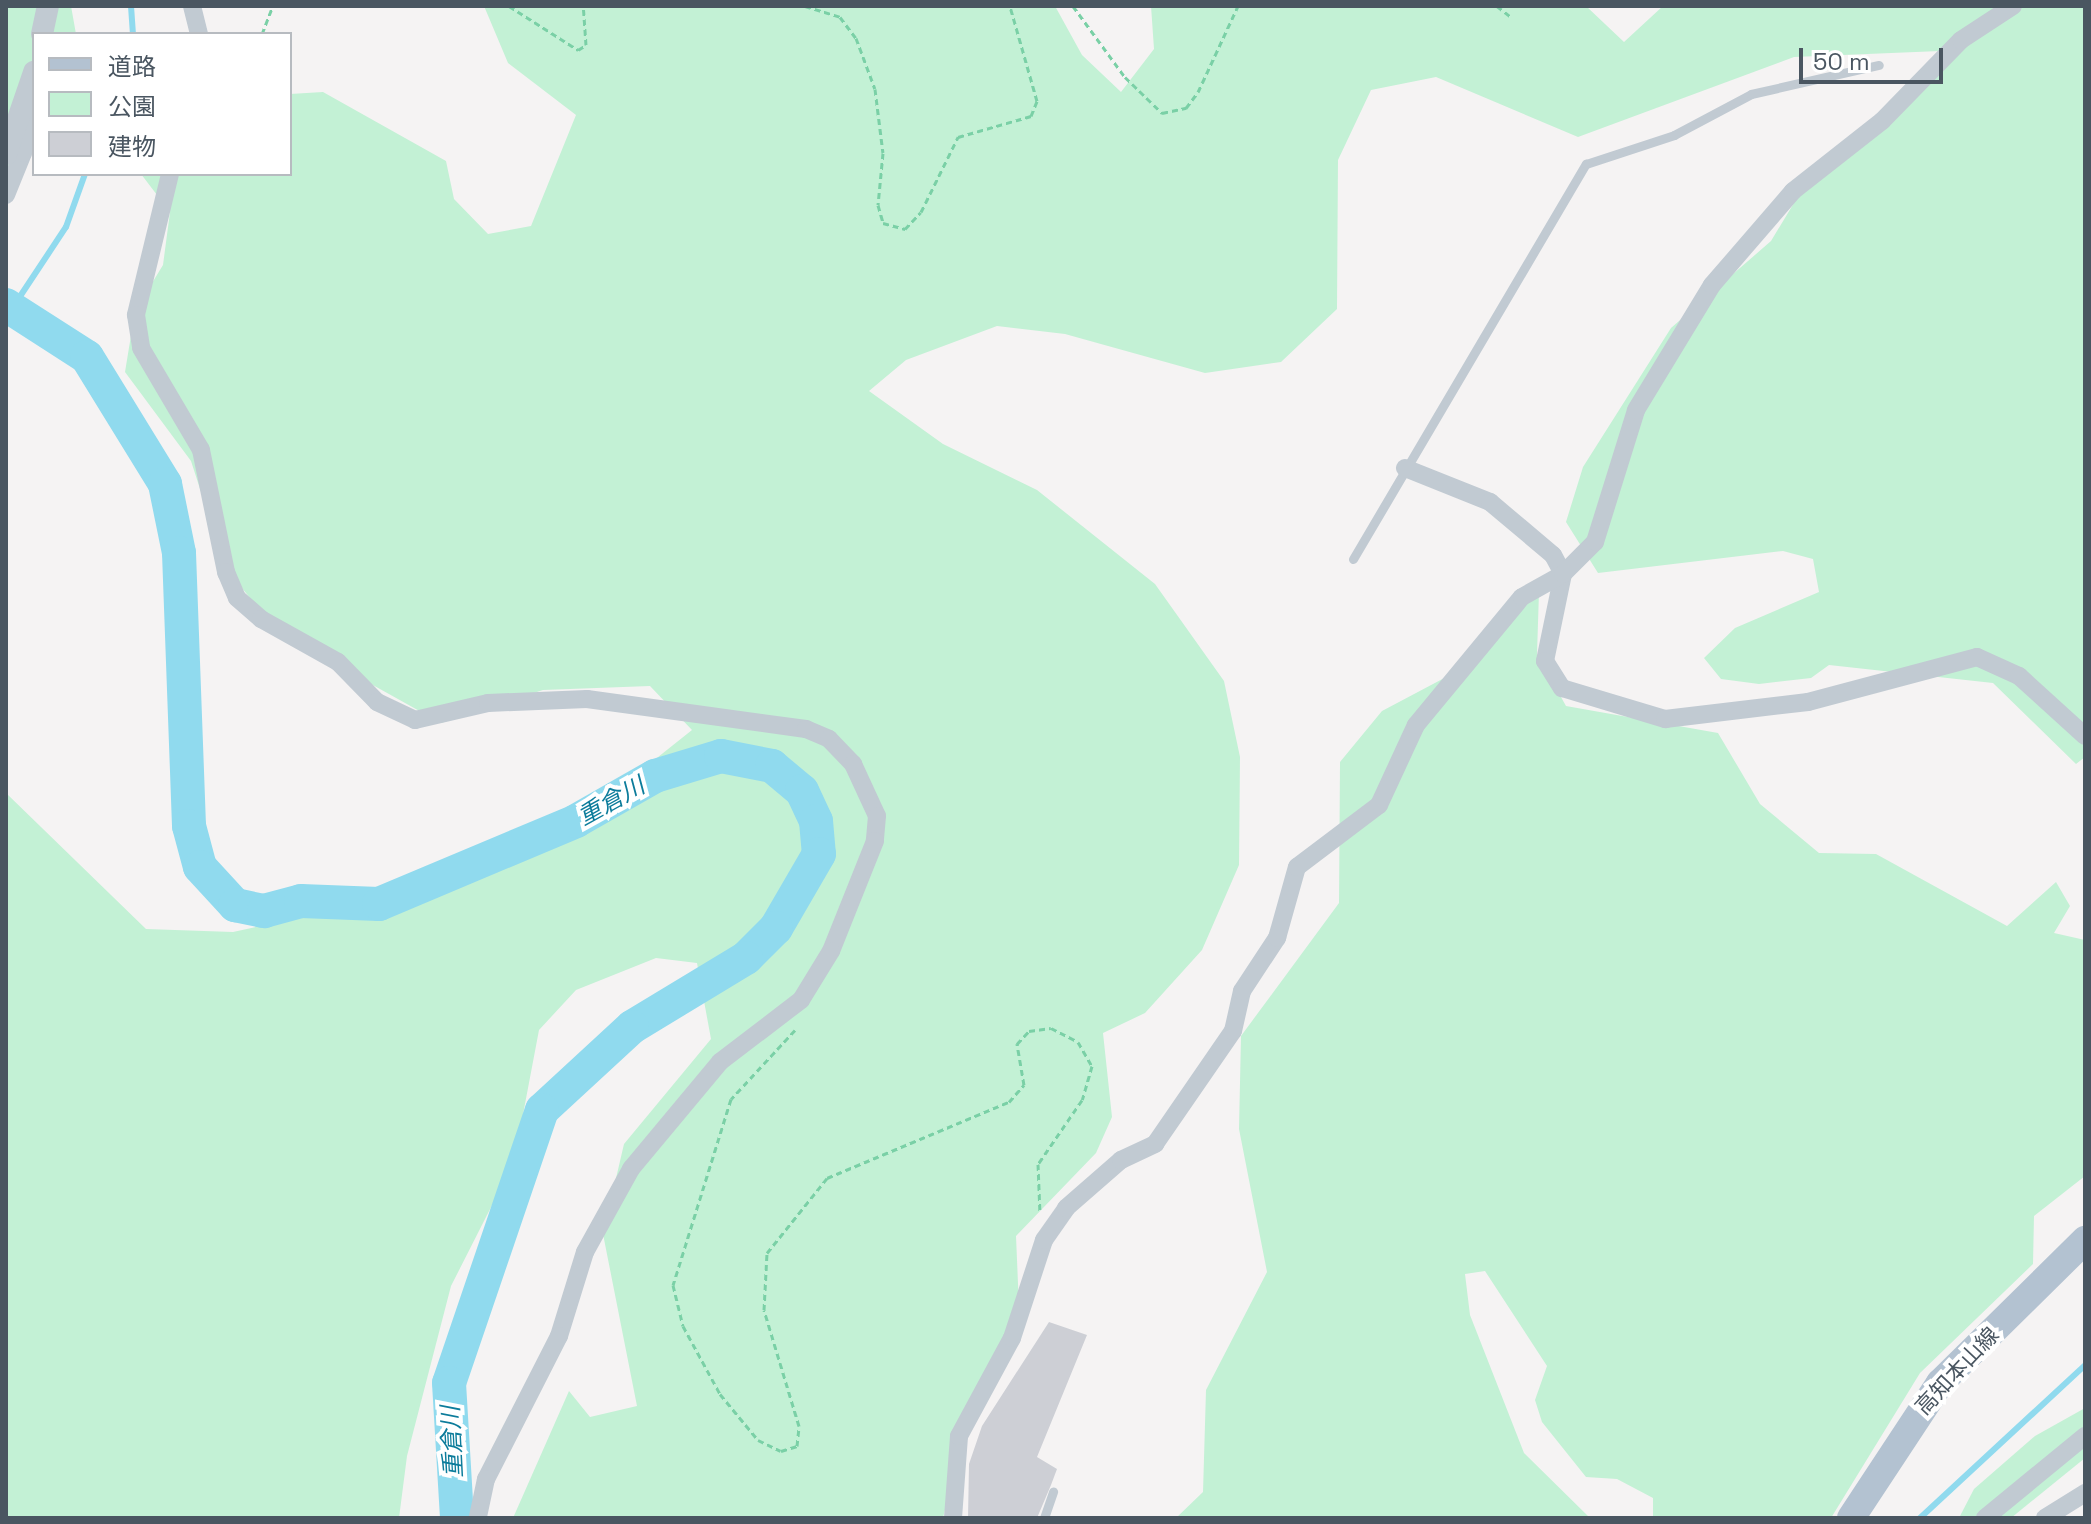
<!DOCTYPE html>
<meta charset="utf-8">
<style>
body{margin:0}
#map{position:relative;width:2091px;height:1524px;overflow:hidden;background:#f5f3f3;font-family:"Space Grotesk","Noto Sans JP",sans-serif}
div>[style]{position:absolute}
.green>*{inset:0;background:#c3f1d5}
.stream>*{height:6px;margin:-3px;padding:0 3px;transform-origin:3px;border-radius:3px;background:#90daee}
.river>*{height:34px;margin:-17px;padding:0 17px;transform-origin:17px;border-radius:17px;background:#90daee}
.building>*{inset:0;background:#cdcfd5}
.path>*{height:3px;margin-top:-1.5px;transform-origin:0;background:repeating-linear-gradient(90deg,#7ad0a6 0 6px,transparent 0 10px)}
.service>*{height:9px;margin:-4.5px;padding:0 4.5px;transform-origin:4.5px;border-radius:4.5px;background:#c1cad2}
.minor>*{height:18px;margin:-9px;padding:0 9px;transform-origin:9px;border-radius:9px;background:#c1cad2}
.tertiary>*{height:22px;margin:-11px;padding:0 11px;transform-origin:11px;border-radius:11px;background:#c1cad2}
.primary>*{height:28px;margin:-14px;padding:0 14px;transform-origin:14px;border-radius:14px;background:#b3c2d1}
span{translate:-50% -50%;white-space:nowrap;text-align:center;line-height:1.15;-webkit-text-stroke:8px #fff;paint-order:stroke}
.street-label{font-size:22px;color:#4a5661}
.water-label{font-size:24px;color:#0c7c9b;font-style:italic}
.frame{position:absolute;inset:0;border:8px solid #4a5661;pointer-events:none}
.legend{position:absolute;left:32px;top:32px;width:260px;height:144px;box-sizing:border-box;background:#fff;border:2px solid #b7bbc0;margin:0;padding:10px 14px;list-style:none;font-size:24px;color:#4a5661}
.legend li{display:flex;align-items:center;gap:16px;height:40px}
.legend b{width:40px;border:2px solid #b7bbc0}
.scale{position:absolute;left:1799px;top:48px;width:144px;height:36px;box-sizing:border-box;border:4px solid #4a5661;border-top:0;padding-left:10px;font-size:24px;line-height:28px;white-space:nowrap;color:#4a5661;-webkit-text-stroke:6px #fff;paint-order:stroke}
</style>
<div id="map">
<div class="green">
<i style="clip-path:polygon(6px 6px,71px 6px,76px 34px,34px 34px,34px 149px,6px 196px)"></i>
<i style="clip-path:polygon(484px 6px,1055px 6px,1082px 55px,1121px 92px,1154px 49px,1151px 6px,1586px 6px,1624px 42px,1663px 6px,2085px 6px,2085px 757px,2076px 764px,1993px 683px,1829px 665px,1811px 678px,1759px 684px,1721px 679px,1704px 658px,1735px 628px,1819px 592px,1813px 559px,1783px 551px,1598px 573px,1566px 522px,1583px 467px,1671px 328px,1771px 241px,1800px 193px,1940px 51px,1794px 57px,1578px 137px,1436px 77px,1371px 90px,1338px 160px,1337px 309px,1281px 362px,1205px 373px,1065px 334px,997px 326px,906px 360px,869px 391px,943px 444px,1037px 490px,1155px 584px,1224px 681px,1240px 757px,1239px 865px,1202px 950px,1145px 1013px,1103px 1033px,1112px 1117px,1096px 1153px,1016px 1236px,1020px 1331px,966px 1422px,943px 1518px,513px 1518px,569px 1391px,590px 1417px,637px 1406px,603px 1234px,624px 1144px,711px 1039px,697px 963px,656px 958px,576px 990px,539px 1030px,514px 1162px,451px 1286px,407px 1456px,399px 1518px,6px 1518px,6px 793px,146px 929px,233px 932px,449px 884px,643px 769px,692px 730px,650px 686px,543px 690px,441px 723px,353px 674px,261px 611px,226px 569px,191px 461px,125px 372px,135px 311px,163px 265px,170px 212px,141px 174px,290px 174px,290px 94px,323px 92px,446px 161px,454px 199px,488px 234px,531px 226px,576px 115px,508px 63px)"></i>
<i style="clip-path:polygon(1539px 592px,1537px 654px,1566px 706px,1718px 733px,1760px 804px,1819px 853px,1876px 854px,2007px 926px,2056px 882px,2070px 906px,2054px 933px,2085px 940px,2085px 1176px,2034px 1216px,2033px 1264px,1920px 1373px,1831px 1518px,1653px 1518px,1653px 1498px,1617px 1479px,1586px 1477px,1542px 1422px,1535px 1400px,1547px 1366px,1485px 1271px,1465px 1274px,1470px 1315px,1524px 1453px,1590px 1518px,1176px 1518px,1203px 1492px,1206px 1390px,1267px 1272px,1239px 1129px,1241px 1036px,1339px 903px,1340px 762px,1382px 711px,1467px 666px)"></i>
<i style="clip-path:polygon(2085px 1408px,2085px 1458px,2011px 1518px,1959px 1518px,1974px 1489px,2035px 1436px)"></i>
</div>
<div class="stream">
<i style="left:131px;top:6px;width:28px;rotate:86deg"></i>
<i style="left:13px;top:307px;width:96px;rotate:-56.5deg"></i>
<i style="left:66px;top:227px;width:56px;rotate:-70.3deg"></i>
<i style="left:1920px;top:1518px;width:225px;rotate:-42.8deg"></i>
</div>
<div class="river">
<i style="left:6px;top:305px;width:96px;rotate:32.7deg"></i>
<i style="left:87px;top:357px;width:149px;rotate:58.4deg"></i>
<i style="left:165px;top:484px;width:70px;rotate:78.5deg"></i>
<i style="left:179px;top:553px;width:273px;rotate:87.9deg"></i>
<i style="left:189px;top:826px;width:42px;rotate:75deg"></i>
<i style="left:200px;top:867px;width:52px;rotate:47.4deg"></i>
<i style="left:235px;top:905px;width:30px;rotate:12deg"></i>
<i style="left:264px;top:911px;width:38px;rotate:-15deg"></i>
<i style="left:301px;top:901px;width:78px;rotate:2.2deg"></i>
<i style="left:379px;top:904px;width:214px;rotate:-22.8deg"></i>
<i style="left:576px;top:821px;width:91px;rotate:-29.7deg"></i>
<i style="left:655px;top:776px;width:69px;rotate:-16.9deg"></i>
<i style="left:721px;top:756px;width:52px;rotate:11.1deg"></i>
<i style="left:772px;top:766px;width:39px;rotate:40deg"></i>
<i style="left:802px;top:791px;width:33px;rotate:65deg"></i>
<i style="left:816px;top:821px;width:33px;rotate:85deg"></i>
<i style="left:819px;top:854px;width:86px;rotate:120.2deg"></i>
<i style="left:776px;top:928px;width:42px;rotate:135deg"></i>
<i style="left:746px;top:958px;width:133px;rotate:148.8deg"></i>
<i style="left:632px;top:1027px;width:122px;rotate:137.3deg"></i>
<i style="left:542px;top:1110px;width:288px;rotate:108.8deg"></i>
<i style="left:449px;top:1383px;width:135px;rotate:86.6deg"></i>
</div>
<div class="building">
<i style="clip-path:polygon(1049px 1322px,1087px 1335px,1037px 1457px,1057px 1469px,1051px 1485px,1037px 1518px,968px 1518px,969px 1464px,982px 1426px)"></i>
</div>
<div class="path">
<i style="left:509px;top:6px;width:82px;rotate:32.5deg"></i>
<i style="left:578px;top:50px;width:9px;rotate:-32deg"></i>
<i style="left:586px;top:45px;width:39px;rotate:-94deg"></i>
<i style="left:805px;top:6px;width:37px;rotate:17deg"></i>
<i style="left:840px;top:17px;width:26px;rotate:53deg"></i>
<i style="left:856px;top:38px;width:54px;rotate:69.6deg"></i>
<i style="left:875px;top:89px;width:64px;rotate:82.9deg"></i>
<i style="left:883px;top:153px;width:52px;rotate:95.5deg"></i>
<i style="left:878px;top:205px;width:19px;rotate:74deg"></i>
<i style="left:883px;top:223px;width:23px;rotate:15deg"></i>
<i style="left:905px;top:229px;width:23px;rotate:-47deg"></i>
<i style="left:921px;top:212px;width:84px;rotate:-63.7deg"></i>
<i style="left:958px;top:137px;width:76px;rotate:-16deg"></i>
<i style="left:1031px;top:116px;width:16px;rotate:-68deg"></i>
<i style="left:1037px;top:101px;width:99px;rotate:-105.9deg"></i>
<i style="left:1073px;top:6px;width:88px;rotate:53.8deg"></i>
<i style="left:1125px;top:77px;width:52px;rotate:44.2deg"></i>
<i style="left:1162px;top:113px;width:25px;rotate:-12deg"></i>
<i style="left:1186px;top:108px;width:20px;rotate:-53deg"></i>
<i style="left:1198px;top:92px;width:95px;rotate:-65.1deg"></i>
<i style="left:1497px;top:6px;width:18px;rotate:38deg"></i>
<i style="left:262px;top:34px;width:30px;rotate:-69deg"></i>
<i style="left:795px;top:1030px;width:94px;rotate:132.8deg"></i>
<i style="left:731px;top:1099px;width:195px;rotate:107.3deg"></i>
<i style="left:673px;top:1285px;width:42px;rotate:76.3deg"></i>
<i style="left:683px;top:1326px;width:77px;rotate:61.4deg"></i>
<i style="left:720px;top:1394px;width:60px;rotate:50.4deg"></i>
<i style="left:758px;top:1440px;width:25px;rotate:26deg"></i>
<i style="left:781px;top:1451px;width:17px;rotate:-17deg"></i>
<i style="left:797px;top:1446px;width:20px;rotate:-84deg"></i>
<i style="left:799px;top:1426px;width:121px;rotate:-106.8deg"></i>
<i style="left:764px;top:1310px;width:57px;rotate:-87deg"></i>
<i style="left:767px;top:1253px;width:96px;rotate:-51.3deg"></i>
<i style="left:827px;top:1178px;width:197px;rotate:-22.7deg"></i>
<i style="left:1009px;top:1102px;width:23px;rotate:-49deg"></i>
<i style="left:1024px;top:1085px;width:42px;rotate:-99.7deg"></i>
<i style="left:1017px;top:1044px;width:18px;rotate:-47deg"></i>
<i style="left:1029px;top:1031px;width:22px;rotate:-8deg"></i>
<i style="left:1051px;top:1028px;width:30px;rotate:27deg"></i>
<i style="left:1078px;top:1042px;width:28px;rotate:60deg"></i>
<i style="left:1092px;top:1066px;width:35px;rotate:106deg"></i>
<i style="left:1082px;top:1100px;width:78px;rotate:124.5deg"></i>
<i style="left:1038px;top:1164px;width:49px;rotate:87.7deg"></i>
</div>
<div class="service">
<i style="left:1353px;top:559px;width:459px;rotate:-59.5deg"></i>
<i style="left:1586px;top:164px;width:93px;rotate:-18.2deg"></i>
<i style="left:1674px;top:135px;width:87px;rotate:-28deg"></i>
<i style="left:1751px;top:94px;width:131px;rotate:-12.8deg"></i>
<i style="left:1044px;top:1518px;width:28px;rotate:-71deg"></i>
</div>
<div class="minor">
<i style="left:192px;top:6px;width:29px;rotate:76deg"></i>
<i style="left:170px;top:174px;width:145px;rotate:103.6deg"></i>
<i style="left:136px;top:315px;width:33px;rotate:81deg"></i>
<i style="left:141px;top:348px;width:118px;rotate:59.5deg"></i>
<i style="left:201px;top:450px;width:125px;rotate:78.4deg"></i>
<i style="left:226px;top:572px;width:28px;rotate:67deg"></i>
<i style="left:237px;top:598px;width:32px;rotate:41deg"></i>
<i style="left:261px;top:619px;width:88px;rotate:29.2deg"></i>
<i style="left:338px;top:662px;width:56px;rotate:45.7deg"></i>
<i style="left:377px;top:702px;width:42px;rotate:25.3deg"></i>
<i style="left:415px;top:720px;width:75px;rotate:-13.1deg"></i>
<i style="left:488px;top:703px;width:99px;rotate:-2.3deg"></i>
<i style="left:587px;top:699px;width:221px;rotate:7.8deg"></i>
<i style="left:806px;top:729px;width:25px;rotate:23deg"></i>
<i style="left:829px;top:739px;width:35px;rotate:46deg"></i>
<i style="left:853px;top:764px;width:57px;rotate:65.2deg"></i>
<i style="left:877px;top:816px;width:25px;rotate:95deg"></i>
<i style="left:875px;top:841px;width:118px;rotate:111.8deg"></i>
<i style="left:831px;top:951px;width:57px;rotate:121.5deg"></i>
<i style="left:801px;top:1000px;width:102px;rotate:142.6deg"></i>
<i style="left:720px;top:1062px;width:139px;rotate:129.8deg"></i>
<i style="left:631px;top:1169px;width:95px;rotate:119deg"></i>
<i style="left:585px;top:1252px;width:88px;rotate:107.2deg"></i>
<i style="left:559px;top:1336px;width:161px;rotate:117deg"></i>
<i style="left:486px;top:1479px;width:40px;rotate:102deg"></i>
<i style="left:6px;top:195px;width:45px;rotate:-68deg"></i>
<i style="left:23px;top:153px;width:45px;rotate:-83.7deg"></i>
<i style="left:1405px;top:468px;width:92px;rotate:21.8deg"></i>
<i style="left:1490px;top:502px;width:82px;rotate:40.1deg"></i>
<i style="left:1553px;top:555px;width:21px;rotate:62deg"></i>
<i style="left:1563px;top:574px;width:89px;rotate:101.7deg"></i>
<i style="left:1545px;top:661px;width:32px;rotate:58deg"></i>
<i style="left:1562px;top:688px;width:108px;rotate:16.8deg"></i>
<i style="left:1665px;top:719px;width:144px;rotate:-6.8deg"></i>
<i style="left:1808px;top:702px;width:175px;rotate:-14.9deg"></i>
<i style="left:1977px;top:657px;width:46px;rotate:24.3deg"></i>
<i style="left:2019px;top:676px;width:89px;rotate:42.3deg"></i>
<i style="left:953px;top:1518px;width:82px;rotate:-85.8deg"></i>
<i style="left:959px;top:1436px;width:111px;rotate:-61.6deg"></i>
<i style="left:1012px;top:1338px;width:103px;rotate:-71.9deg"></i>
<i style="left:1044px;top:1240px;width:39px;rotate:-55deg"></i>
<i style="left:1066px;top:1208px;width:73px;rotate:-41.1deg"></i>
<i style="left:1121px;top:1160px;width:38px;rotate:-25deg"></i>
<i style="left:1155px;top:1144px;width:137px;rotate:-55.4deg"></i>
<i style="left:1233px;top:1031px;width:41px;rotate:-77.3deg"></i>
<i style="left:1242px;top:991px;width:64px;rotate:-56.6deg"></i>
<i style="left:1277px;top:938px;width:74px;rotate:-74.3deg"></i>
<i style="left:1297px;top:867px;width:103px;rotate:-37.1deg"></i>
<i style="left:1379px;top:805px;width:88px;rotate:-65.2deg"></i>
<i style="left:1416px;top:725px;width:166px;rotate:-50.4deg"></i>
<i style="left:1522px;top:597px;width:47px;rotate:-29.3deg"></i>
<i style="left:1563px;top:574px;width:45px;rotate:-45deg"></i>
<i style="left:1595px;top:542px;width:138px;rotate:-72.7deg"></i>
<i style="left:1636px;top:410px;width:146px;rotate:-58.7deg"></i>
<i style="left:1712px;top:285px;width:124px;rotate:-49.2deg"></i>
<i style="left:1793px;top:191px;width:113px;rotate:-38.2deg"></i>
<i style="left:1882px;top:121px;width:113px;rotate:-45.7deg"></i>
<i style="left:1961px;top:40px;width:62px;rotate:-33.2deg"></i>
<i style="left:1985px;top:1518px;width:129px;rotate:-39.4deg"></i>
<i style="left:2045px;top:1518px;width:47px;rotate:-32deg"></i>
</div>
<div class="tertiary">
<i style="left:42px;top:34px;width:29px;rotate:-78deg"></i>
<i style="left:6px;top:154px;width:87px;rotate:-71.1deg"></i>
</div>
<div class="primary">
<i style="left:1851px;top:1518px;width:162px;rotate:-56.6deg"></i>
<i style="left:1940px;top:1383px;width:204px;rotate:-44.6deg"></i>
</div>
<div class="street-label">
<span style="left:1957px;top:1371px;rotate:-47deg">高知本山線</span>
</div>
<div class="water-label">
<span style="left:611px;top:801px;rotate:-29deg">重倉川</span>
<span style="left:452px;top:1442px;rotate:-93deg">重倉川</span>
</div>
<div class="frame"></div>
<ul class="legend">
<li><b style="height:10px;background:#b3c2d1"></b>道路</li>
<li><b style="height:22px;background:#c3f1d5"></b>公園</li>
<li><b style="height:22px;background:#cdcfd5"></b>建物</li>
</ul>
<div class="scale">50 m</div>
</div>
